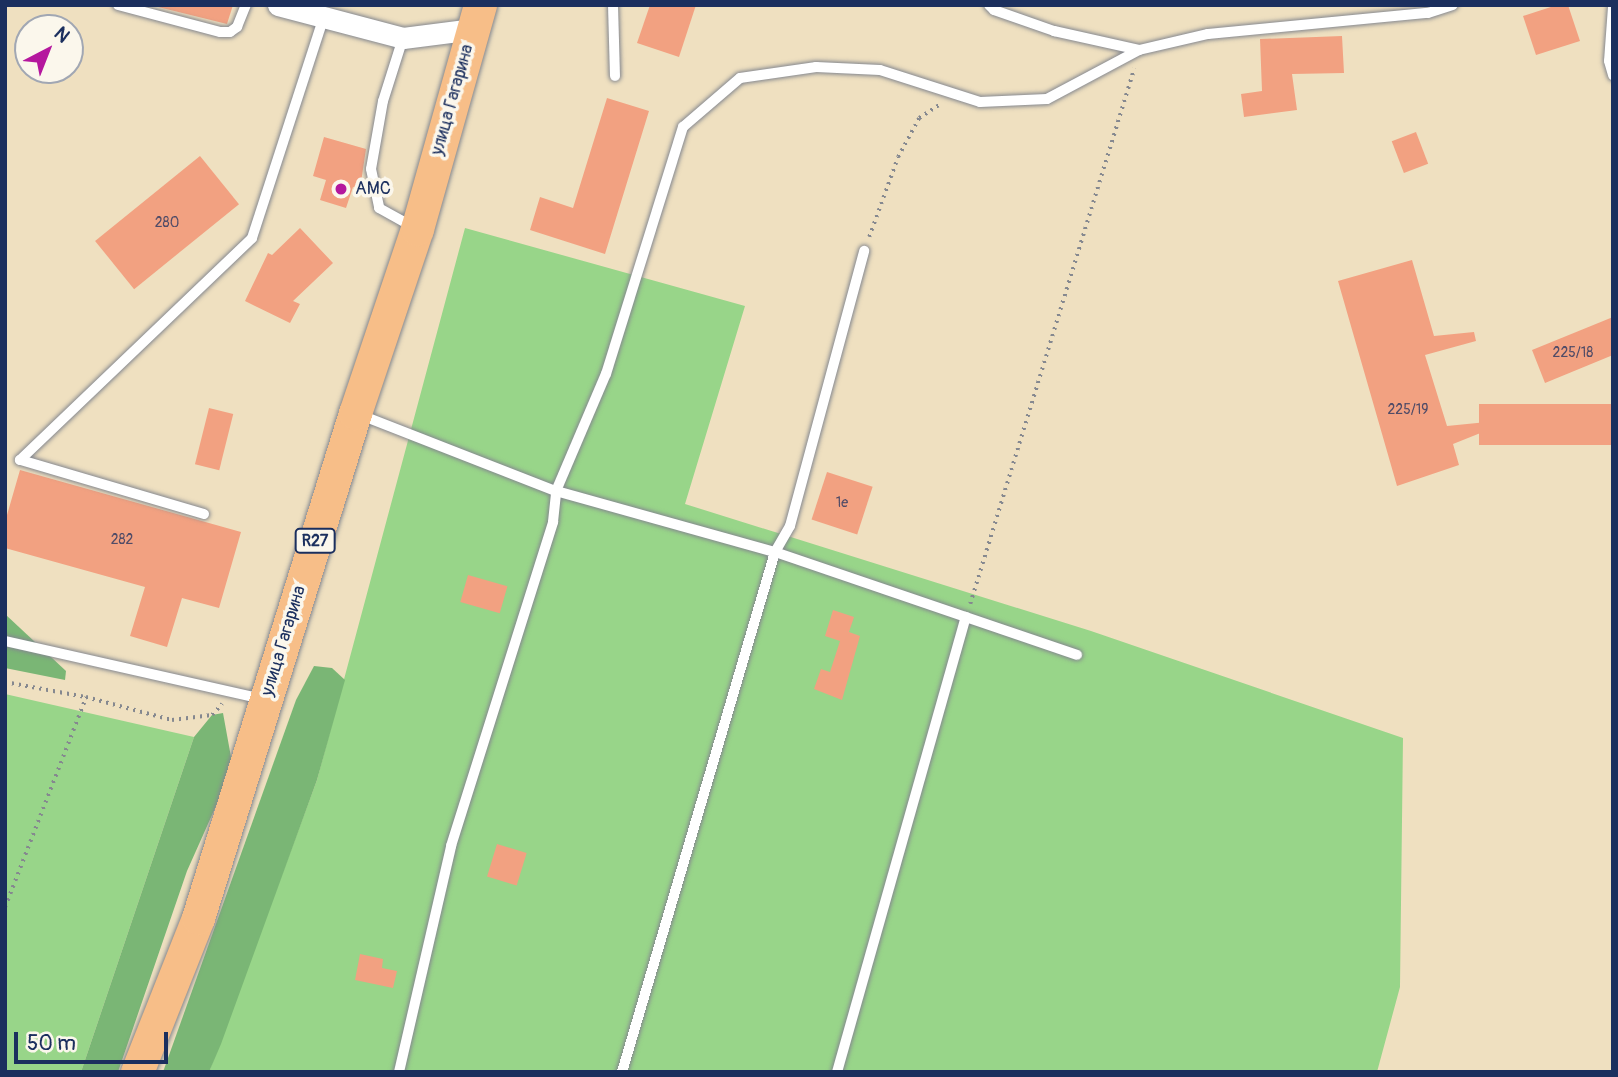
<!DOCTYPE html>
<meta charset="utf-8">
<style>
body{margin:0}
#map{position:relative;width:1618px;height:1077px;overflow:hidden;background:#efe0c0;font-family:Pangolin,sans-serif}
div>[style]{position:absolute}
.green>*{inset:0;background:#98d589}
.forest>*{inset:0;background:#7ab675}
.building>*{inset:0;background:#f2a181;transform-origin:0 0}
.path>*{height:3.5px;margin-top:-1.75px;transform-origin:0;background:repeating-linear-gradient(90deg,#85888f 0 2px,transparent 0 7px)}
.roads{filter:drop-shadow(0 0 2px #85888f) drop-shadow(0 0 2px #85888f)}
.service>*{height:10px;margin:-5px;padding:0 5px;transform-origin:5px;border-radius:5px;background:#fff}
.minor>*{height:21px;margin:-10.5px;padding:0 10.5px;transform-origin:10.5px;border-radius:10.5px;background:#fff}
.primary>*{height:33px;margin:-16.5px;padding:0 16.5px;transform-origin:16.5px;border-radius:16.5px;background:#f7be88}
.dots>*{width:19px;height:19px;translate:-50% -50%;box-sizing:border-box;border:4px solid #fbf7ec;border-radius:50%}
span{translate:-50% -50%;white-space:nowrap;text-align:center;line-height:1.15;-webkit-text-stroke:7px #fbf7ec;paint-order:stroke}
.number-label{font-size:14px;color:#514c67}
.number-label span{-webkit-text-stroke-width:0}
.shield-label span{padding:2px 5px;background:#fbf7ec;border:2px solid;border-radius:5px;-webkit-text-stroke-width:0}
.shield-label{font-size:16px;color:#1b2f5e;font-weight:700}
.street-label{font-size:18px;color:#1b2f5e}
.poi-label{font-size:18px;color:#1b2f5e}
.left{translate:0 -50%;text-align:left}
.frame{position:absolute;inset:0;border:7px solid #1b2f5e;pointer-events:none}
.north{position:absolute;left:14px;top:14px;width:70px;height:70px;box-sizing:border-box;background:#fbf7ec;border:2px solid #a1a7b3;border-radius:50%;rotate:42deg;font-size:19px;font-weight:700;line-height:28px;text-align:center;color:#1b2f5e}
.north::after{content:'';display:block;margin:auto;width:24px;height:32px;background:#b5179e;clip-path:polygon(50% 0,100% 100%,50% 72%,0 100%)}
.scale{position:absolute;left:14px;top:1032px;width:154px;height:32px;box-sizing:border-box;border:4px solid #1b2f5e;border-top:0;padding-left:9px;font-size:21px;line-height:24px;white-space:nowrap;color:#1b2f5e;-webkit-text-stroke:5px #fbf7ec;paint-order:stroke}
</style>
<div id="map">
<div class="green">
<i style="clip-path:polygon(465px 228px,745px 306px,685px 504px,1091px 631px,1403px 738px,1400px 987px,1377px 1072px,209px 1072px,317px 780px)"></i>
<i style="clip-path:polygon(5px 694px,194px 737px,81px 1072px,5px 1072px)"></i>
</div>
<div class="forest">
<i style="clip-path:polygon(5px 614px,66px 671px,65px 680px,5px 668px)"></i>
<i style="clip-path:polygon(314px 666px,332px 668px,345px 680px,317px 780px,221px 1044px,209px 1072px,163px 1072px,296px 700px)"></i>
<i style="clip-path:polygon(223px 713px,233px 768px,187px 871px,118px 1072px,81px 1072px,194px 737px,212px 715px)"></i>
</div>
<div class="building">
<i style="clip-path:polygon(150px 5px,233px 5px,227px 24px)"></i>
<i style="clip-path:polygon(650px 5px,696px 5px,679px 57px,637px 43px)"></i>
<i style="clip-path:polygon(1557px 5px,1568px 5px,1580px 41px,1536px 55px,1523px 16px)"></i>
<i style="clip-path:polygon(1342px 36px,1344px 73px,1292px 74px,1297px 110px,1244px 117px,1241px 94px,1262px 91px,1260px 39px)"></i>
<i style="clip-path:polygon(607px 98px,649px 111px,605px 254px,530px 230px,540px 197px,573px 208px)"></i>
<i style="left:1416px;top:132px;width:34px;height:26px;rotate:69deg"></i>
<i style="clip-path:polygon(324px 137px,366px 149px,360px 189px,353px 187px,346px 208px,320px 200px,326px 180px,313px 176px)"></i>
<i style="left:200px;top:156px;width:62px;height:135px;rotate:51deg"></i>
<i style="clip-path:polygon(300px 228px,333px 263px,293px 301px,300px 304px,290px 323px,245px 301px,268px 253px,272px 255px)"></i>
<i style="clip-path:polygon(1412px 260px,1434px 336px,1474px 332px,1476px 341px,1425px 355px,1447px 426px,1497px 421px,1498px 426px,1453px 444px,1459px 465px,1397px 486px,1338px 281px)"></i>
<i style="clip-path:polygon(1613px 317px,1613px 355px,1545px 383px,1532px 350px)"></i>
<i style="left:1613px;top:404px;width:41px;height:134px;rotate:90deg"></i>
<i style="left:209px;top:408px;width:25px;height:58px;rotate:14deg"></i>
<i style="clip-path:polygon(20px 470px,241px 532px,219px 608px,182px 598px,167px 647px,130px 636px,145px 587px,5px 548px,5px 522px)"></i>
<i style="left:827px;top:472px;width:48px;height:50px;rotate:18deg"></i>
<i style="left:468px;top:575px;width:41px;height:28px;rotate:16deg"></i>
<i style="clip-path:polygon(833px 610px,854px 617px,849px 632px,860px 636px,842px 700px,814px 689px,821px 669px,830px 672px,840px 641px,825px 636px)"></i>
<i style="left:497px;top:844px;width:31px;height:34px;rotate:17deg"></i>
<i style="clip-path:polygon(360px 954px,383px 959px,382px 968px,397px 971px,393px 988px,355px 980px)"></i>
</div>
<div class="path">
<i style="left:869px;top:237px;width:85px;rotate:-70.1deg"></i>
<i style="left:898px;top:157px;width:44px;rotate:-61.7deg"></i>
<i style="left:919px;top:118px;width:24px;rotate:-33deg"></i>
<i style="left:970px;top:604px;width:560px;rotate:-72.96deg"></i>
<i style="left:5px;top:682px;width:82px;rotate:10.5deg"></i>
<i style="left:86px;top:697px;width:89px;rotate:15deg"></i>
<i style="left:172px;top:720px;width:40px;rotate:-7.1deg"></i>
<i style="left:212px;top:715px;width:15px;rotate:-48deg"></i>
<i style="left:5px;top:907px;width:225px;rotate:-68.9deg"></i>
</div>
<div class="roads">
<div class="service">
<i style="left:118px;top:5px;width:106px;rotate:14.8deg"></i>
<i style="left:220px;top:32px;width:10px"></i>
<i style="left:230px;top:32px;width:9px;rotate:-36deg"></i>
<i style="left:237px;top:27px;width:24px;rotate:-68deg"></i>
<i style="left:613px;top:5px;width:71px;rotate:88.4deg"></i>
<i style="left:989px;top:5px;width:7px;rotate:45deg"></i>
<i style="left:994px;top:10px;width:64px;rotate:19.3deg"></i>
<i style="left:1054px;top:31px;width:87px;rotate:12.6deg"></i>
<i style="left:1613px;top:7px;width:54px;rotate:94.2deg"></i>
<i style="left:1609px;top:61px;width:15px;rotate:74deg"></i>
<i style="left:403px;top:38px;width:66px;rotate:107.6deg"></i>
<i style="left:383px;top:101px;width:69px;rotate:100deg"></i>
<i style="left:371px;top:169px;width:40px;rotate:78deg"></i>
<i style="left:379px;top:208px;width:41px;rotate:29.1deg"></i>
<i style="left:358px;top:414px;width:212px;rotate:21.3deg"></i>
<i style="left:556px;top:491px;width:227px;rotate:15.6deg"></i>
<i style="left:775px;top:552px;width:319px;rotate:18.8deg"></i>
<i style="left:204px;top:514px;width:192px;rotate:-163.6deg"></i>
<i style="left:20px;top:460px;width:321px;rotate:-43.7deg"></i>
<i style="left:252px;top:238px;width:232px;rotate:-72deg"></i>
<i style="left:5px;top:641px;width:264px;rotate:12.7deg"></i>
<i style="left:399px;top:1072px;width:232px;rotate:-77deg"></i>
<i style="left:451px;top:846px;width:340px;rotate:-72.5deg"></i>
<i style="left:553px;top:522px;width:31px;rotate:-84deg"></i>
<i style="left:556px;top:491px;width:127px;rotate:-66.9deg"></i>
<i style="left:606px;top:374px;width:259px;rotate:-72.7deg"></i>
<i style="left:683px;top:127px;width:75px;rotate:-40.7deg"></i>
<i style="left:740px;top:78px;width:77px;rotate:-8.2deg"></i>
<i style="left:816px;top:67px;width:64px;rotate:2.7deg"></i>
<i style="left:880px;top:70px;width:105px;rotate:17.7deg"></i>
<i style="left:980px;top:102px;width:67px;rotate:-2.6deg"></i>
<i style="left:1047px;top:99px;width:104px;rotate:-28deg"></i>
<i style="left:1139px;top:50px;width:71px;rotate:-13.1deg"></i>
<i style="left:1208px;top:34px;width:221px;rotate:-5.5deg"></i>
<i style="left:1428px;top:13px;width:26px;rotate:-18deg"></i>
<i style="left:622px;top:1072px;width:542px;rotate:-73.6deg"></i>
<i style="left:775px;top:552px;width:30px;rotate:-60deg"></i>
<i style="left:790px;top:526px;width:285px;rotate:-74.9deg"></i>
<i style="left:837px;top:1072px;width:473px;rotate:-74.2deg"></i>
</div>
<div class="minor">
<i style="left:278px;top:5px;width:129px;rotate:14.8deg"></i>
<i style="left:403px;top:38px;width:71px;rotate:-7.3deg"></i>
</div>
<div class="primary">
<i style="left:137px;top:1072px;width:166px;rotate:-68.4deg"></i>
<i style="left:198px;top:918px;width:529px;rotate:-72.73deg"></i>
<i style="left:355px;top:413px;width:194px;rotate:-71.4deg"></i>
<i style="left:417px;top:229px;width:233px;rotate:-74.3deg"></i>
</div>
</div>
<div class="dots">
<i style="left:341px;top:189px;background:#b5179e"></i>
</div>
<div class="number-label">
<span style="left:167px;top:223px">280</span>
<span style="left:1573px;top:353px">225/18</span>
<span style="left:1408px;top:410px">225/19</span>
<span style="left:842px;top:503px">1е</span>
<span style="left:122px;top:540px">282</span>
</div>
<div class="shield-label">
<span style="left:315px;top:541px">R27</span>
</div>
<div class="street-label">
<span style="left:453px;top:100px;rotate:-74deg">улица Гагарина</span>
<span style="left:284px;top:641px;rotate:-73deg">улица Гагарина</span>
</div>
<div class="poi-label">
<span class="left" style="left:355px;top:189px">AMC</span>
</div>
<div class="frame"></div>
<div class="north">N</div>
<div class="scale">50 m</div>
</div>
